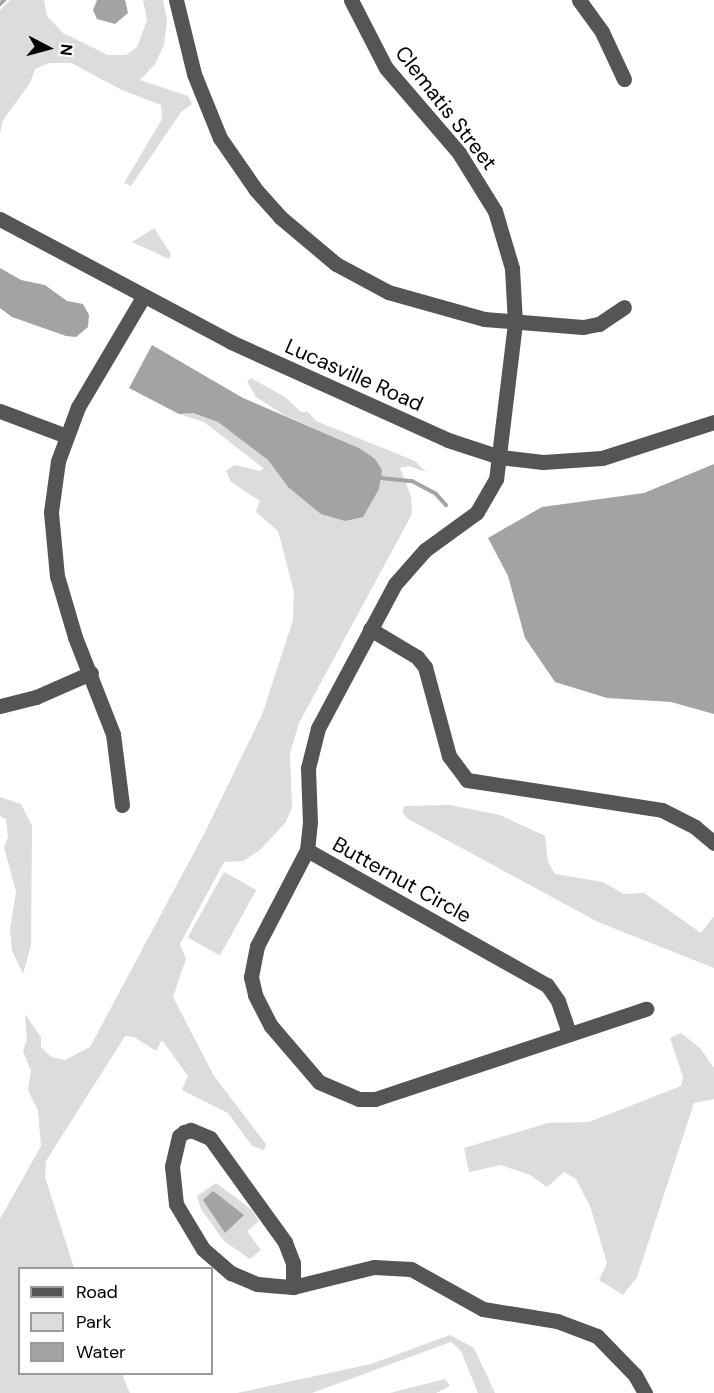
<!DOCTYPE html>
<style>
body{margin:0}
#map{position:relative;width:714px;height:1393px;overflow:hidden;background:#fff;font-family:"DM Sans",sans-serif}
div>[style]{position:absolute}
.green>*{inset:0;background:#dcdcdc;transform-origin:0 0}
.water>*{inset:0;background:#a3a3a3}
.stream>*{height:4px;margin:-2px;padding:0 2px;transform-origin:2px;border-radius:2px;background:#a3a3a3}
.minor>*{height:15px;margin:-7.5px;padding:0 7.5px;transform-origin:7.5px;border-radius:7.5px;background:#555}
span{translate:-50% -50%;white-space:nowrap;text-align:center;line-height:1.15;-webkit-text-stroke:5px #fff;paint-order:stroke}
.street-label{font-size:21px;color:#000}
.legend{position:absolute;left:18px;top:1267px;width:195px;height:108px;box-sizing:border-box;background:#fff;border:2px solid #999;margin:0;padding:8px 10px;list-style:none;font-size:18px;color:#000}
.legend li{display:flex;align-items:center;gap:12px;height:30px}
.legend b{width:30px;border:2px solid #999}
.north{position:absolute;left:18px;top:18px;width:60px;height:60px;-webkit-text-stroke:4px #fff;paint-order:stroke;rotate:96deg;font-size:16px;font-weight:700;line-height:24px;text-align:center;color:#000}
.north::after{content:'';display:block;margin:auto;width:21px;height:27px;background:#000;clip-path:polygon(50% 0,100% 100%,50% 72%,0 100%)}
</style>
<div id="map">
<div class="green">
<i style="clip-path:polygon(10px 0,44px 0,47px 16px,63px 33px,108px 55px,126px 55px,137px 47px,147px 20px,143px 0,163px 0,167px 20px,164px 45px,155px 64px,140px 80px,188px 96px,192px 104px,181px 112px,131px 186px,124px 183px,162px 119px,161px 105px,122px 90px,71px 63px,49px 63px,35px 69px,30px 83px,3px 120px,0 134px,0 10px)"></i>
<i style="clip-path:polygon(154px 228px,171px 254px,169px 259px,132px 242px)"></i>
<i style="clip-path:polygon(251px 378px,285px 397px,301px 412px,308px 412px,316px 421px,415px 461px,426px 472px,409px 466px,400px 468px,411px 496px,412px 514px,299px 723px,290px 753px,292px 808px,285px 823px,260px 850px,243px 861px,224px 862px,180px 944px,186px 959px,173px 997px,214px 1076px,266px 1144px,264px 1150px,252px 1146px,228px 1113px,182px 1090px,188px 1076px,162px 1040px,156px 1051px,134px 1037px,125px 1036px,46px 1161px,45px 1177px,74px 1268px,20px 1268px,20px 1374px,122px 1374px,130px 1393px,0 1393px,0 1219px,41px 1146px,38px 1111px,28px 1090px,31px 1071px,23px 1051px,27px 1040px,25px 1014px,41px 1037px,41px 1047px,51px 1057px,65px 1060px,90px 1047px,206px 830px,262px 715px,293px 620px,294px 592px,278px 531px,256px 512px,260px 501px,231px 482px,226px 471px,234px 465px,260px 471px,263px 468px,204px 422px,179px 414px,193px 413px,218px 422px,268px 460px,288px 487px,359px 448px,284px 415px,256px 397px,247px 381px)"></i>
<i style="clip-path:polygon(0 797px,21px 804px,32px 826px,31px 945px,23px 974px,12px 951px,10px 929px,16px 892px,4px 847px,8px 837px,6px 819px,0 816px)"></i>
<i style="clip-path:polygon(449px 805px,500px 815px,545px 836px,548px 862px,555px 874px,603px 882px,624px 894px,644px 893px,701px 933px,714px 916px,714px 968px,598px 922px,408px 819px,402px 812px,405px 806px)"></i>
<i style="left:224px;top:872px;width:37px;height:75px;rotate:29deg"></i>
<i style="clip-path:polygon(681px 1033px,700px 1048px,714px 1068px,714px 1099px,694px 1103px,637px 1277px,623px 1295px,599px 1280px,607px 1263px,590px 1206px,576px 1179px,564px 1172px,547px 1187px,530px 1175px,501px 1165px,469px 1172px,464px 1148px,548px 1123px,589px 1122px,681px 1086px,683px 1077px,670px 1038px)"></i>
<i style="clip-path:polygon(216px 1183px,251px 1209px,259px 1221px,247px 1231px,261px 1250px,250px 1259px,224px 1241px,201px 1209px,197px 1196px)"></i>
<i style="clip-path:polygon(450px 1335px,474px 1348px,495px 1393px,478px 1393px,461px 1351px,451px 1342px,312px 1393px,237px 1393px,371px 1364px)"></i>
<i style="clip-path:polygon(445px 1379px,450px 1386px,436px 1393px,390px 1393px)"></i>
</div>
<div class="water">
<i style="clip-path:polygon(97px 0,125px 0,128px 13px,115px 24px,97px 19px,93px 10px)"></i>
<i style="clip-path:polygon(0 268px,21px 280px,45px 285px,67px 301px,83px 304px,89px 315px,88px 327px,76px 337px,66px 336px,12px 317px,0 308px)"></i>
<i style="clip-path:polygon(152px 345px,243px 398px,359px 448px,375px 459px,382px 470px,379px 489px,363px 517px,345px 521px,321px 514px,288px 487px,268px 460px,218px 422px,193px 413px,179px 414px,129px 388px)"></i>
<i style="clip-path:polygon(714px 464px,714px 714px,671px 702px,607px 698px,555px 682px,525px 638px,508px 576px,488px 538px,542px 507px,644px 493px)"></i>
<i style="clip-path:polygon(213px 1191px,244px 1215px,225px 1233px,203px 1200px)"></i>
</div>
<div class="stream">
<i style="left:0;top:4px;width:6px;rotate:-45deg"></i>
<i style="left:381px;top:478px;width:31px;rotate:6deg"></i>
<i style="left:412px;top:481px;width:27px;rotate:28deg"></i>
<i style="left:436px;top:494px;width:15px;rotate:48deg"></i>
</div>
<div class="minor">
<i style="left:176px;top:0;width:76px;rotate:76.3deg"></i>
<i style="left:194px;top:74px;width:69px;rotate:67.9deg"></i>
<i style="left:220px;top:138px;width:63px;rotate:55.3deg"></i>
<i style="left:256px;top:190px;width:36px;rotate:48deg"></i>
<i style="left:280px;top:217px;width:73px;rotate:40deg"></i>
<i style="left:336px;top:264px;width:59px;rotate:28.3deg"></i>
<i style="left:388px;top:292px;width:100px;rotate:15.7deg"></i>
<i style="left:484px;top:319px;width:99px;rotate:4.6deg"></i>
<i style="left:583px;top:327px;width:16px;rotate:-11deg"></i>
<i style="left:599px;top:324px;width:30px;rotate:-34deg"></i>
<i style="left:351px;top:0;width:76px;rotate:62.8deg"></i>
<i style="left:386px;top:68px;width:112px;rotate:49.3deg"></i>
<i style="left:459px;top:153px;width:68px;rotate:58.2deg"></i>
<i style="left:495px;top:211px;width:59px;rotate:73.4deg"></i>
<i style="left:512px;top:268px;width:55px;rotate:86.9deg"></i>
<i style="left:515px;top:323px;width:157px;rotate:96.9deg"></i>
<i style="left:496px;top:479px;width:39px;rotate:120deg"></i>
<i style="left:476px;top:513px;width:63px;rotate:144deg"></i>
<i style="left:425px;top:550px;width:45px;rotate:131.4deg"></i>
<i style="left:395px;top:584px;width:163px;rotate:118.1deg"></i>
<i style="left:318px;top:728px;width:41px;rotate:104deg"></i>
<i style="left:308px;top:768px;width:54px;rotate:87.9deg"></i>
<i style="left:310px;top:822px;width:28px;rotate:96deg"></i>
<i style="left:307px;top:850px;width:108px;rotate:117.5deg"></i>
<i style="left:257px;top:946px;width:32px;rotate:101deg"></i>
<i style="left:251px;top:977px;width:18px;rotate:77deg"></i>
<i style="left:255px;top:995px;width:35px;rotate:63deg"></i>
<i style="left:271px;top:1026px;width:74px;rotate:49.4deg"></i>
<i style="left:319px;top:1082px;width:43px;rotate:23deg"></i>
<i style="left:359px;top:1099px;width:16px"></i>
<i style="left:375px;top:1099px;width:286px;rotate:-18.4deg"></i>
<i style="left:579px;top:0;width:39px;rotate:54deg"></i>
<i style="left:602px;top:32px;width:52px;rotate:64.9deg"></i>
<i style="left:0;top:219px;width:262px;rotate:28deg"></i>
<i style="left:231px;top:342px;width:238px;rotate:24.3deg"></i>
<i style="left:448px;top:440px;width:55px;rotate:18.1deg"></i>
<i style="left:500px;top:457px;width:43px;rotate:6.6deg"></i>
<i style="left:543px;top:462px;width:59px;rotate:-3.9deg"></i>
<i style="left:602px;top:458px;width:118px;rotate:-17.8deg"></i>
<i style="left:0;top:411px;width:71px;rotate:20.7deg"></i>
<i style="left:370px;top:629px;width:55px;rotate:30.8deg"></i>
<i style="left:417px;top:657px;width:13px;rotate:51deg"></i>
<i style="left:425px;top:667px;width:92px;rotate:74.9deg"></i>
<i style="left:449px;top:756px;width:30px;rotate:53deg"></i>
<i style="left:467px;top:780px;width:197px;rotate:8.7deg"></i>
<i style="left:662px;top:810px;width:37px;rotate:27deg"></i>
<i style="left:695px;top:827px;width:25px;rotate:40deg"></i>
<i style="left:0;top:706px;width:37px;rotate:-14deg"></i>
<i style="left:36px;top:697px;width:60px;rotate:-23.6deg"></i>
<i style="left:122px;top:805px;width:72px;rotate:-97.2deg"></i>
<i style="left:113px;top:734px;width:104px;rotate:-111.4deg"></i>
<i style="left:75px;top:637px;width:64px;rotate:-106.4deg"></i>
<i style="left:57px;top:576px;width:64px;rotate:-95.4deg"></i>
<i style="left:51px;top:512px;width:51px;rotate:-82.2deg"></i>
<i style="left:58px;top:461px;width:58px;rotate:-69.7deg"></i>
<i style="left:78px;top:407px;width:128px;rotate:-59.4deg"></i>
<i style="left:307px;top:850px;width:275px;rotate:29.4deg"></i>
<i style="left:547px;top:985px;width:19px;rotate:55deg"></i>
<i style="left:558px;top:1001px;width:34px;rotate:71deg"></i>
<i style="left:293px;top:1287px;width:24px;rotate:-90deg"></i>
<i style="left:293px;top:1263px;width:22px;rotate:-111deg"></i>
<i style="left:285px;top:1242px;width:128px;rotate:-125.8deg"></i>
<i style="left:210px;top:1138px;width:21px;rotate:-157deg"></i>
<i style="left:191px;top:1130px;width:7px;rotate:164deg"></i>
<i style="left:184px;top:1132px;width:6px;rotate:141deg"></i>
<i style="left:179px;top:1136px;width:31px;rotate:103deg"></i>
<i style="left:172px;top:1166px;width:38px;rotate:84deg"></i>
<i style="left:176px;top:1204px;width:52px;rotate:59deg"></i>
<i style="left:203px;top:1249px;width:37px;rotate:41deg"></i>
<i style="left:231px;top:1273px;width:28px;rotate:23deg"></i>
<i style="left:257px;top:1284px;width:36px;rotate:5deg"></i>
<i style="left:293px;top:1287px;width:83px;rotate:-13.9deg"></i>
<i style="left:374px;top:1267px;width:37px;rotate:3deg"></i>
<i style="left:411px;top:1269px;width:82px;rotate:29.1deg"></i>
<i style="left:483px;top:1309px;width:75px;rotate:9.2deg"></i>
<i style="left:557px;top:1321px;width:43px;rotate:20.6deg"></i>
<i style="left:597px;top:1336px;width:54px;rotate:45.7deg"></i>
<i style="left:635px;top:1375px;width:21px;rotate:61deg"></i>
</div>
<div class="street-label">
<span style="left:446px;top:108px;rotate:52deg">Clematis Street</span>
<span style="left:354px;top:375px;rotate:24deg">Lucasville Road</span>
<span style="left:402px;top:880px;rotate:29deg">Butternut Circle</span>
</div>
<ul class="legend">
<li><b style="height:8px;background:#555"></b>Road</li>
<li><b style="height:16px;background:#dcdcdc"></b>Park</li>
<li><b style="height:16px;background:#a3a3a3"></b>Water</li>
</ul>
<div class="north">N</div>
</div>
